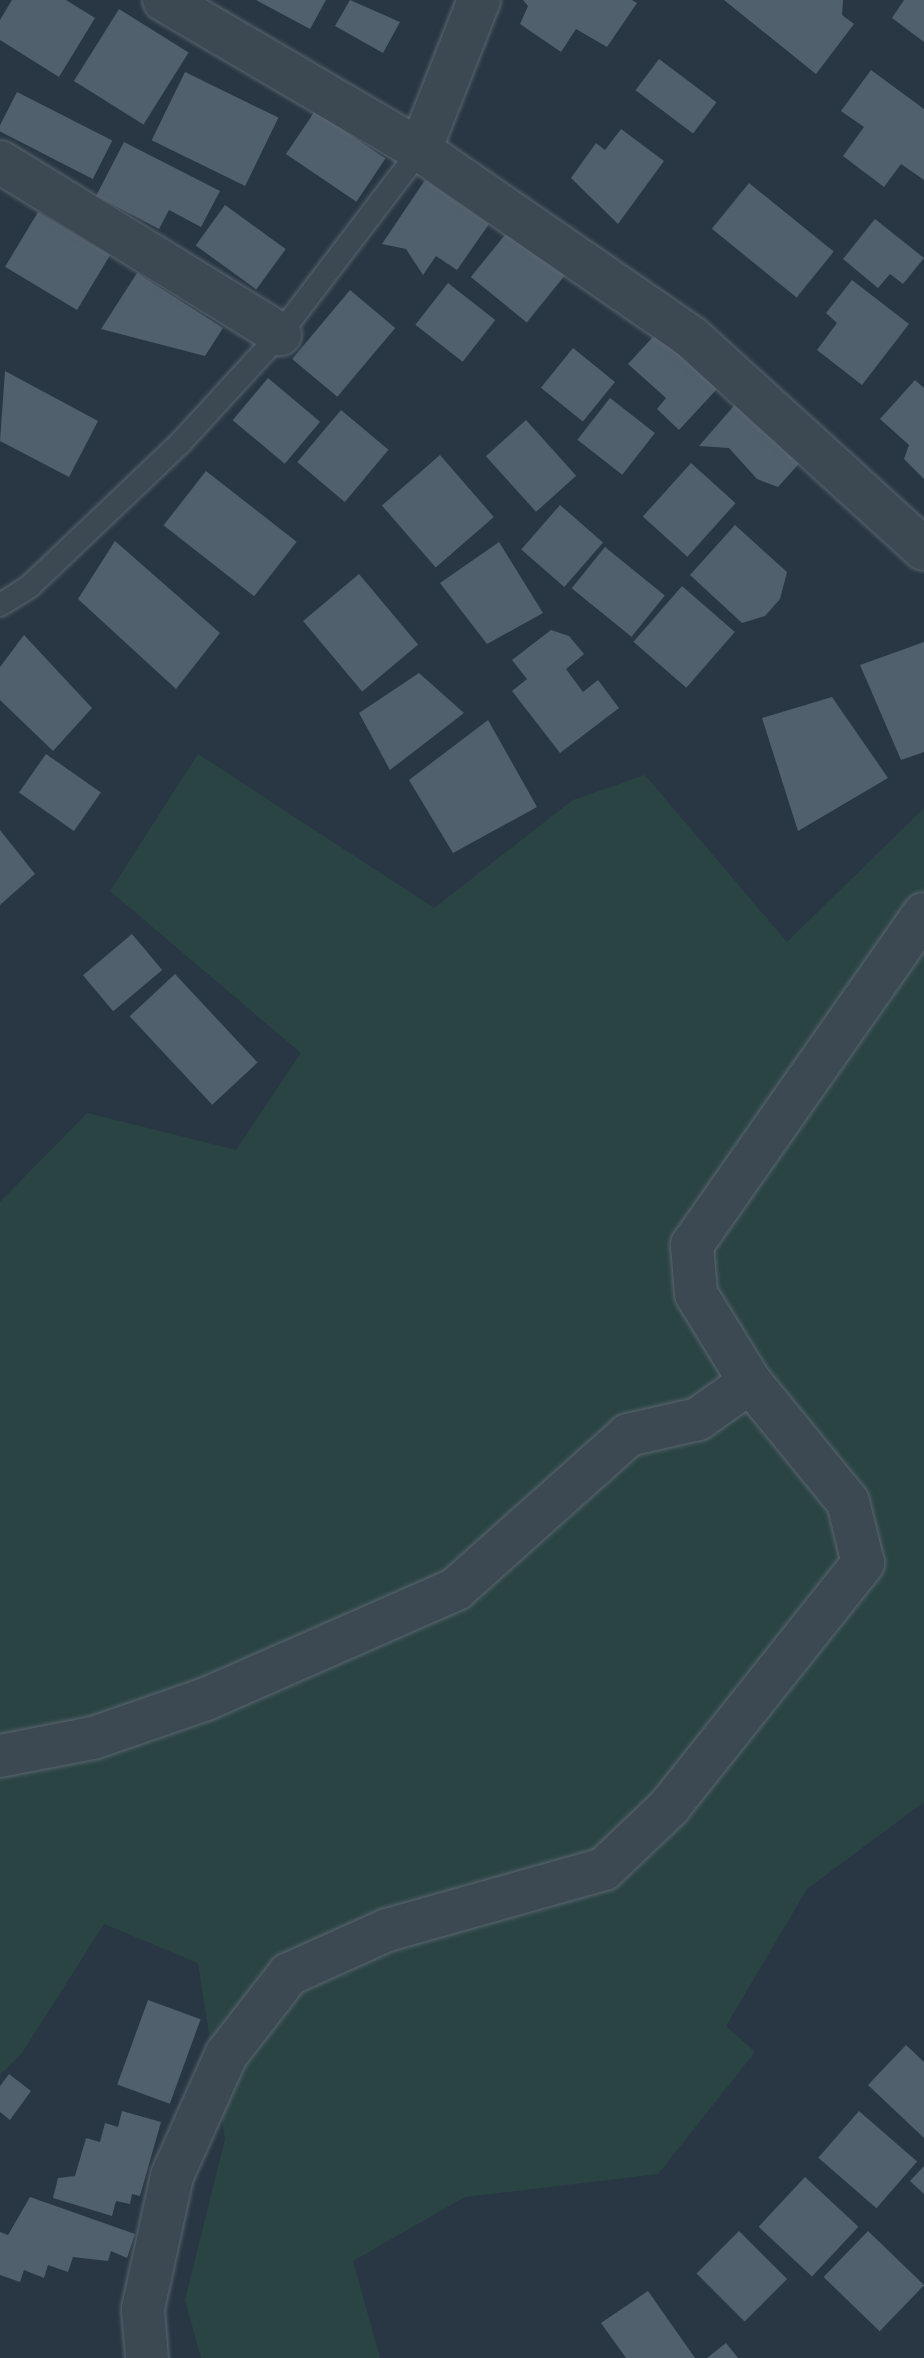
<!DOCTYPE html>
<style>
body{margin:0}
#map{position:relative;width:924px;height:2358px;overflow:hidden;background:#283743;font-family:Karla,sans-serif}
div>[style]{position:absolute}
.green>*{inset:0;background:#2a4443}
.building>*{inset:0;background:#51606d;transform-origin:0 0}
.roads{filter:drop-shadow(0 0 2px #5b6670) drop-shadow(0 0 2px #5b6670)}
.lane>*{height:22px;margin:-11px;padding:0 11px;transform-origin:11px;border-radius:11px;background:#3c4852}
.street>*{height:42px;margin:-21px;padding:0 21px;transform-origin:21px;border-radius:21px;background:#3c4852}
span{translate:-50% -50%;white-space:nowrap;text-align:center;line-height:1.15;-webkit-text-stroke:10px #212d38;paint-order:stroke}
</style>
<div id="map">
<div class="green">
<i style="clip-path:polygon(198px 754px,434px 908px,573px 800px,645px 775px,787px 942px,924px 808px,924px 1802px,807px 1889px,726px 2026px,755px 2052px,658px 2174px,465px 2197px,353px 2261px,380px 2358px,201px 2358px,185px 2300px,225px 2139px,198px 1963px,104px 1924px,22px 2053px,0 2075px,0 1202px,87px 1113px,236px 1150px,301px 1053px,110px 891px)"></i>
</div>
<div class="building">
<i style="clip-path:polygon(12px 0,66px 0,95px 18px,59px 77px,0 40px,0 20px)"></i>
<i style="clip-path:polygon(256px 0,326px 0,310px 29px)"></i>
<i style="clip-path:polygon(350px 0,400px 22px,383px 53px,335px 26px)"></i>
<i style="clip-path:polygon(523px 0,632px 0,637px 3px,607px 47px,576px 29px,561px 52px,520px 24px,528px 6px)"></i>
<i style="clip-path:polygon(724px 0,843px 0,842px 15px,854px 24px,816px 74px)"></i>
<i style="clip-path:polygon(904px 0,924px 0,924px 42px,892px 18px)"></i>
<i style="left:119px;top:9px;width:82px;height:85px;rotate:32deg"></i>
<i style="left:659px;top:59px;width:72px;height:39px;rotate:37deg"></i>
<i style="clip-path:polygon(871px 70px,924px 109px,924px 180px,901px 164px,884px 187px,843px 156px,864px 127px,841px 111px)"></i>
<i style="left:185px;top:72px;width:104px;height:76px;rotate:26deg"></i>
<i style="left:17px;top:92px;width:107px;height:43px;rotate:27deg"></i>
<i style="left:315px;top:111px;width:85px;height:52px;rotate:34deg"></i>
<i style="clip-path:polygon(621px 129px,664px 161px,618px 224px,571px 178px,596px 143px,605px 150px)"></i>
<i style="clip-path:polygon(124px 142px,220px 191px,201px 227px,169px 210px,159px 229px,96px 196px)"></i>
<i style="clip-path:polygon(425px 180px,489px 224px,457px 270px,436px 256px,423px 275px,406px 249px,382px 244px)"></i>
<i style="left:749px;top:183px;width:109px;height:59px;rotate:39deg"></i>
<i style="left:225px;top:205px;width:75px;height:50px;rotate:36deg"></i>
<i style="left:38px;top:212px;width:84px;height:64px;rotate:31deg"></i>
<i style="clip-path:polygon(875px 219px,924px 258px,903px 284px,890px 274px,878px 288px,843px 259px)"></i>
<i style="left:513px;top:225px;width:72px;height:67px;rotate:39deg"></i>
<i style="clip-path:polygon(137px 273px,223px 328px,205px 356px,101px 329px)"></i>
<i style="clip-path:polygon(852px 280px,909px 324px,862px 385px,817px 350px,837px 323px,826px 313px)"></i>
<i style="left:448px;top:283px;width:60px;height:53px;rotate:38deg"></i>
<i style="left:350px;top:290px;width:59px;height:90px;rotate:40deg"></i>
<i style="clip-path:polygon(663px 326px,717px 389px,679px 430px,657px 409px,666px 398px,628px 364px)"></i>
<i style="left:573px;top:348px;width:54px;height:51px;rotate:39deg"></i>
<i style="clip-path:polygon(5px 371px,98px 421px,69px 477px,0 441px)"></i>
<i style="left:268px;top:378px;width:68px;height:55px;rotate:40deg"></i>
<i style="clip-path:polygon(915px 380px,924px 388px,924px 479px,904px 459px,909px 445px,880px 419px)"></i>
<i style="left:610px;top:398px;width:57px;height:53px;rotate:38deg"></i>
<i style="clip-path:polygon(739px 400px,805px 457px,778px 487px,757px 479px,729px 448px,699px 446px)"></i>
<i style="left:341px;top:410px;width:62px;height:68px;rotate:40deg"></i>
<i style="left:526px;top:420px;width:75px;height:54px;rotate:48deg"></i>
<i style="left:440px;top:455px;width:82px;height:77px;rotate:49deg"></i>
<i style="left:691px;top:463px;width:60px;height:72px;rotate:42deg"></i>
<i style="left:206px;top:471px;width:115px;height:69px;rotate:38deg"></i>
<i style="left:560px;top:505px;width:57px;height:59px;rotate:41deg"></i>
<i style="clip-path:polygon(735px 525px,787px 572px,780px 599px,765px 616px,742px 623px,690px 575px)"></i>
<i style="clip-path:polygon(115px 541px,220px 633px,176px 689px,78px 599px)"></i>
<i style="clip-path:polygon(499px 542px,543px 613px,487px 644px,440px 583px)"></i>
<i style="left:605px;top:547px;width:77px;height:53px;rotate:39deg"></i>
<i style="left:359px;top:574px;width:92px;height:73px;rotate:50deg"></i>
<i style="left:682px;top:586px;width:70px;height:74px;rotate:41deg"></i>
<i style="clip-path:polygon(551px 630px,569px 636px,584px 654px,566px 669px,583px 692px,598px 680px,619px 708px,560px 753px,512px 691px,527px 679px,512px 660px)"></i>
<i style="clip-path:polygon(24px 635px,92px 708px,53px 751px,0 700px,0 667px)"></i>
<i style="clip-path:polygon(924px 642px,924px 752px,901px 760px,860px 665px)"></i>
<i style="clip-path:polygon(419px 673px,464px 713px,390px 770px,359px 713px)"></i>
<i style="clip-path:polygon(832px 697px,888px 778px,798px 831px,762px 718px)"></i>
<i style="clip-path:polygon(488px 720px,537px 807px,453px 853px,409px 780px)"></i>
<i style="left:46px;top:754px;width:67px;height:47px;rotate:35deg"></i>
<i style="clip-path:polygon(0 830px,35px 874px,0 905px)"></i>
<i style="left:132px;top:934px;width:47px;height:64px;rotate:50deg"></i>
<i style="left:175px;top:974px;width:121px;height:62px;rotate:47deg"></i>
<i style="left:148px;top:2000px;width:56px;height:90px;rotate:20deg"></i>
<i style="clip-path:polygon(906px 2045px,924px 2062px,924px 2138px,868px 2085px)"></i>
<i style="clip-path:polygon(9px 2074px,31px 2091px,10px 2120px,0 2112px,0 2086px)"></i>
<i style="clip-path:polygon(122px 2111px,161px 2122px,140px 2196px,132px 2194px,130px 2204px,116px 2201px,112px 2216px,53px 2198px,58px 2178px,75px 2176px,86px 2138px,100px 2142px,105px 2123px,118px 2127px)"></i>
<i style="left:859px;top:2111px;width:77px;height:62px;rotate:41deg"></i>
<i style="clip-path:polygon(924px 2166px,924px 2194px,910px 2181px)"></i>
<i style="left:805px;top:2177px;width:73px;height:68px;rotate:43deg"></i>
<i style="clip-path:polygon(30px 2197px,135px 2234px,127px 2258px,111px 2251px,108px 2261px,73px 2257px,68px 2272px,48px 2265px,44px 2278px,24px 2270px,20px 2282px,0 2275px,0 2232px,8px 2235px)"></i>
<i style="left:739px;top:2231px;width:68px;height:60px;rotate:45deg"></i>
<i style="left:868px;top:2231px;width:78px;height:64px;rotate:44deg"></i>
<i style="clip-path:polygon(648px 2291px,695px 2358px,626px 2358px,601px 2323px)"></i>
<i style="clip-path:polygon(726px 2343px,738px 2358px,707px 2358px)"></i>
</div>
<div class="roads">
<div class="lane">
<i style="left:0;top:605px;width:36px;rotate:-32deg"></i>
<i style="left:30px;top:586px;width:210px;rotate:-43.6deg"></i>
<i style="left:182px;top:441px;width:145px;rotate:-47.5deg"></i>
<i style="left:280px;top:334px;width:231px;rotate:-52.7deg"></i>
</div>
<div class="street">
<i style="left:164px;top:0;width:297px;rotate:30.4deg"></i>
<i style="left:420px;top:150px;width:329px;rotate:34.6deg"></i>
<i style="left:691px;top:337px;width:315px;rotate:42.3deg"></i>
<i style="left:420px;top:150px;width:161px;rotate:-68.5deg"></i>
<i style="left:0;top:162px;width:329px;rotate:31.6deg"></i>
<i style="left:0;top:1756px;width:95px;rotate:-11deg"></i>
<i style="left:93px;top:1738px;width:120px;rotate:-19deg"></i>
<i style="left:206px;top:1699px;width:273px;rotate:-23.7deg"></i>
<i style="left:456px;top:1589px;width:231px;rotate:-41.8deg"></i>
<i style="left:628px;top:1435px;width:72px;rotate:-12.9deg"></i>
<i style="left:698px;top:1419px;width:64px;rotate:-35.4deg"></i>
<i style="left:147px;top:2358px;width:49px;rotate:-94.7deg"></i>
<i style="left:143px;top:2309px;width:136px;rotate:-77.7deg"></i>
<i style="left:172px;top:2176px;width:133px;rotate:-65.9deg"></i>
<i style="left:226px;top:2055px;width:103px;rotate:-52.1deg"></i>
<i style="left:289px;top:1974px;width:107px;rotate:-24.2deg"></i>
<i style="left:387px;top:1930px;width:225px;rotate:-15.7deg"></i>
<i style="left:604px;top:1869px;width:90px;rotate:-43.6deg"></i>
<i style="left:669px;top:1807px;width:312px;rotate:-51.5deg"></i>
<i style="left:863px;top:1563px;width:63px;rotate:-103.8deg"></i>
<i style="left:848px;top:1502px;width:155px;rotate:-129.2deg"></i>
<i style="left:750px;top:1382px;width:103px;rotate:-121.5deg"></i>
<i style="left:696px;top:1294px;width:49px;rotate:-94.7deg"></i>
<i style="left:692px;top:1245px;width:404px;rotate:-55deg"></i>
</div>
</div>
</div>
